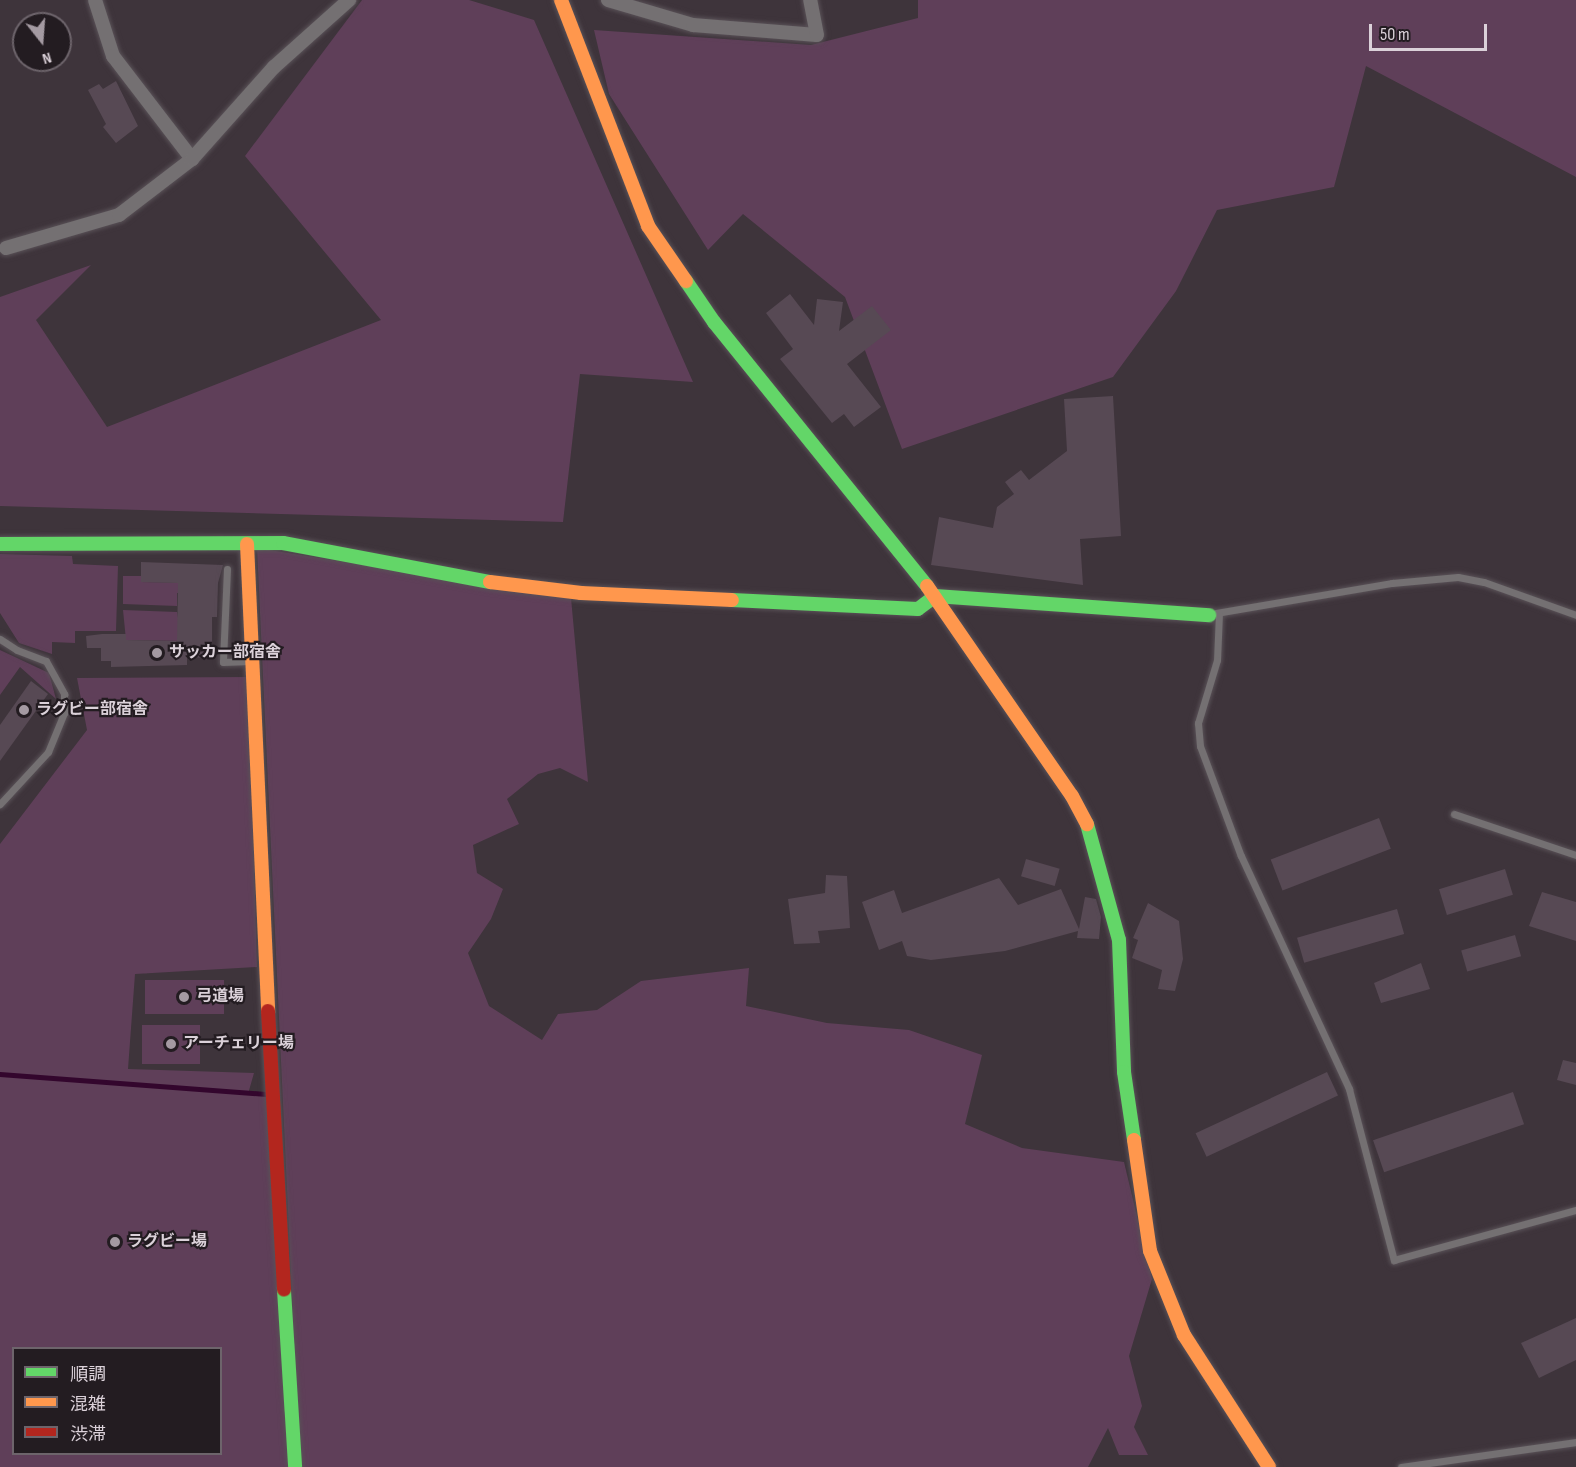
<!DOCTYPE html>
<meta charset="utf-8">
<style>
body{margin:0}
#map{position:relative;width:1576px;height:1467px;overflow:hidden;background:#3e343b;font-family:"Sofia Sans Condensed","Noto Sans JP",sans-serif}
div>[style]{position:absolute}
.green>*{inset:0;background:#5f3f59;transform-origin:0 0}
.stream>*{height:4.5px;margin:-2.25px;padding:0 2.25px;transform-origin:2.25px;border-radius:2.25px;background:#33062d}
.building>*{inset:0;background:#574954;transform-origin:0 0}
.roads{filter:drop-shadow(0 0 2px #595157) drop-shadow(0 0 2px #595157)}
.lane>*{height:7px;margin:-3.5px;padding:0 3.5px;transform-origin:3.5px;border-radius:3.5px;background:#747072}
.street>*{height:14px;margin:-7px;padding:0 7px;transform-origin:7px;border-radius:7px;background:#747072}
.fast>*{height:14px;margin:-7px;padding:0 7px;transform-origin:7px;border-radius:7px;background:#63d668}
.slow>*{height:14px;margin:-7px;padding:0 7px;transform-origin:7px;border-radius:7px;background:#ff974d}
.jam>*{height:14px;margin:-7px;padding:0 7px;transform-origin:7px;border-radius:7px;background:#b3261e}
.dots>*{width:16px;height:16px;translate:-50% -50%;box-sizing:border-box;border:3px solid #231c21;border-radius:50%}
span{translate:-50% -50%;white-space:nowrap;text-align:center;line-height:1.15;-webkit-text-stroke:4.5px #231c21;paint-order:stroke}
.poi-label{font-size:16px;color:#dbd1d9;font-weight:700}
.left{translate:0 -50%;text-align:left}
.legend{position:absolute;left:12px;top:1347px;width:210px;height:108px;box-sizing:border-box;background:#231c21;border:2px solid #6d646b;margin:0;padding:8px 10px;list-style:none;font-size:18px;color:#dbd1d9}
.legend li{display:flex;align-items:center;gap:12px;height:30px}
.legend b{width:30px;border:2px solid #6d646b}
.north{position:absolute;left:12px;top:12px;width:60px;height:60px;box-sizing:border-box;background:#231c21;border:2px solid #6d646b;border-radius:50%;rotate:163deg;font-size:16px;font-weight:700;line-height:24px;text-align:center;color:#dbd1d9}
.north::after{content:'';display:block;margin:auto;width:21px;height:27px;background:#a49aa2;clip-path:polygon(50% 0,100% 100%,50% 72%,0 100%)}
.scale{position:absolute;left:1369px;top:24px;width:118px;height:27px;box-sizing:border-box;border:3px solid #dbd1d9;border-top:0;padding-left:8px;font-size:18px;line-height:21px;white-space:nowrap;color:#dbd1d9;-webkit-text-stroke:4px #231c21;paint-order:stroke}
</style>
<div id="map">
<div class="green">
<i style="clip-path:polygon(362px 0,469px 0,534px 20px,693px 382px,580px 374px,563px 522px,0 506px,0 297px,91px 265px,36px 320px,107px 427px,381px 320px,245px 156px)"></i>
<i style="clip-path:polygon(918px 0,1576px 0,1576px 177px,1366px 66px,1334px 187px,1217px 210px,1176px 291px,1113px 377px,902px 449px,845px 297px,743px 214px,708px 250px,609px 94px,594px 30px,811px 45px,918px 18px)"></i>
<i style="clip-path:polygon(257px 548px,571px 598px,588px 782px,560px 768px,538px 774px,507px 799px,519px 824px,473px 845px,477px 873px,503px 889px,491px 919px,468px 953px,489px 1006px,542px 1040px,558px 1014px,597px 1010px,641px 981px,749px 968px,746px 1006px,827px 1023px,909px 1030px,982px 1055px,965px 1124px,1022px 1148px,1124px 1162px,1152px 1279px,1129px 1356px,1142px 1406px,1134px 1427px,1148px 1455px,1119px 1455px,1108px 1428px,1088px 1467px,300px 1467px)"></i>
<i style="clip-path:polygon(0 554px,72px 556px,73px 564px,118px 566px,116px 631px,75px 631px,75px 643px,52px 642px,52px 654px,19px 643px,0 613px)"></i>
<i style="clip-path:polygon(123px 576px,141px 576px,141px 582px,198px 583px,198px 593px,177px 593px,177px 606px,123px 604px)"></i>
<i style="clip-path:polygon(123px 610px,177px 612px,182px 641px,126px 640px)"></i>
<i style="clip-path:polygon(0 650px,49px 673px,56px 699px,20px 667px,0 695px)"></i>
<i style="clip-path:polygon(evenodd,249px 677px,257px 967px,135px 974px,128px 1069px,254px 1073px,248px 1094px,269px 1094px,292px 1467px,0 1467px,0 844px,87px 730px,77px 678px,249px 677px,14px 1348px,220px 1348px,220px 1454px,14px 1454px,14px 1348px)"></i>
<i style="left:145px;top:980px;width:79px;height:34px"></i>
<i style="left:142px;top:1025px;width:58px;height:39px"></i>
</div>
<div class="stream">
<i style="left:0;top:1074px;width:268px;rotate:4.3deg"></i>
</div>
<div class="building">
<i style="clip-path:polygon(116px 81px,138px 126px,116px 143px,103px 127px,106px 124px,88px 90px,99px 84px,103px 89px)"></i>
<i style="clip-path:polygon(790px 294px,814px 325px,817px 299px,843px 302px,839px 331px,872px 306px,891px 330px,847px 364px,881px 407px,854px 427px,844px 414px,832px 423px,780px 359px,793px 349px,766px 313px)"></i>
<i style="clip-path:polygon(1113px 396px,1121px 536px,1080px 539px,1083px 585px,931px 565px,939px 517px,993px 528px,997px 507px,1014px 494px,1005px 482px,1021px 470px,1029px 480px,1067px 451px,1064px 399px)"></i>
<i style="clip-path:polygon(141px 562px,223px 565px,218px 583px,217px 617px,212px 617px,212px 658px,187px 657px,187px 665px,111px 667px,111px 661px,101px 661px,101px 648px,87px 648px,86px 636px,102px 634px,126px 634px,126px 640px,177px 641px,178px 583px,141px 582px)"></i>
<i style="clip-path:polygon(31px 681px,48px 694px,0 761px,0 725px)"></i>
<i style="left:1379px;top:818px;width:33px;height:116px;rotate:69deg"></i>
<i style="left:1026px;top:859px;width:35px;height:18px;rotate:16deg"></i>
<i style="left:1505px;top:869px;width:27px;height:69px;rotate:73deg"></i>
<i style="clip-path:polygon(826px 875px,847px 876px,850px 928px,818px 931px,820px 943px,794px 944px,788px 899px,825px 893px)"></i>
<i style="clip-path:polygon(999px 878px,1018px 905px,1061px 889px,1079px 929px,1085px 897px,1096px 899px,1101px 917px,1099px 939px,1077px 938px,1078px 931px,1005px 951px,931px 960px,907px 956px,902px 941px,879px 950px,862px 902px,894px 890px,902px 913px)"></i>
<i style="clip-path:polygon(1542px 892px,1576px 902px,1576px 941px,1529px 926px)"></i>
<i style="clip-path:polygon(1148px 903px,1179px 921px,1183px 959px,1175px 991px,1158px 989px,1162px 970px,1132px 958px,1138px 940px,1133px 938px)"></i>
<i style="left:1397px;top:909px;width:26px;height:104px;rotate:74deg"></i>
<i style="left:1515px;top:935px;width:22px;height:56px;rotate:74deg"></i>
<i style="clip-path:polygon(1421px 963px,1430px 989px,1381px 1003px,1374px 983px)"></i>
<i style="clip-path:polygon(1563px 1060px,1576px 1063px,1576px 1085px,1557px 1080px)"></i>
<i style="left:1327px;top:1072px;width:26px;height:145px;rotate:65deg"></i>
<i style="left:1513px;top:1092px;width:34px;height:148px;rotate:71deg"></i>
<i style="clip-path:polygon(1576px 1318px,1576px 1360px,1539px 1378px,1521px 1343px)"></i>
</div>
<div class="roads">
<div class="lane">
<i style="left:227px;top:569px;width:93px;rotate:92.5deg"></i>
<i style="left:223px;top:662px;width:28px;rotate:-2deg"></i>
<i style="left:1216px;top:613px;width:179px;rotate:-9.7deg"></i>
<i style="left:1392px;top:583px;width:66px;rotate:-5.2deg"></i>
<i style="left:1458px;top:577px;width:26px;rotate:11deg"></i>
<i style="left:1484px;top:582px;width:98px;rotate:19.7deg"></i>
<i style="left:1219px;top:613px;width:47px;rotate:92.4deg"></i>
<i style="left:1217px;top:660px;width:66px;rotate:106.8deg"></i>
<i style="left:1198px;top:723px;width:23px;rotate:85deg"></i>
<i style="left:1200px;top:746px;width:117px;rotate:69.6deg"></i>
<i style="left:1241px;top:856px;width:257px;rotate:65.1deg"></i>
<i style="left:1349px;top:1089px;width:177px;rotate:75.3deg"></i>
<i style="left:1394px;top:1260px;width:189px;rotate:-15.4deg"></i>
<i style="left:0;top:639px;width:20px;rotate:33deg"></i>
<i style="left:17px;top:650px;width:31px;rotate:21deg"></i>
<i style="left:46px;top:661px;width:38px;rotate:61deg"></i>
<i style="left:64px;top:694px;width:19px;rotate:90deg"></i>
<i style="left:64px;top:713px;width:42px;rotate:112.3deg"></i>
<i style="left:48px;top:752px;width:71px;rotate:132.7deg"></i>
<i style="left:1454px;top:814px;width:129px;rotate:18.6deg"></i>
<i style="left:1401px;top:1467px;width:177px;rotate:-8.1deg"></i>
</div>
<div class="street">
<i style="left:95px;top:0;width:59px;rotate:72.2deg"></i>
<i style="left:113px;top:56px;width:130px;rotate:52.5deg"></i>
<i style="left:608px;top:0;width:89px;rotate:16.4deg"></i>
<i style="left:693px;top:25px;width:124px;rotate:4.6deg"></i>
<i style="left:817px;top:35px;width:36px;rotate:-101deg"></i>
<i style="left:6px;top:248px;width:118px;rotate:-16.3deg"></i>
<i style="left:119px;top:215px;width:92px;rotate:-37.5deg"></i>
<i style="left:192px;top:159px;width:123px;rotate:-48.3deg"></i>
<i style="left:274px;top:67px;width:101px;rotate:-41.8deg"></i>
</div>
<div class="fast">
<i style="left:686px;top:281px;width:50px;rotate:55.7deg"></i>
<i style="left:714px;top:322px;width:339px;rotate:51.1deg"></i>
<i style="left:0;top:544px;width:283px;rotate:-0.2deg"></i>
<i style="left:283px;top:543px;width:211px;rotate:10.7deg"></i>
<i style="left:732px;top:600px;width:186px;rotate:2.8deg"></i>
<i style="left:918px;top:609px;width:21px;rotate:-37deg"></i>
<i style="left:935px;top:596px;width:275px;rotate:4deg"></i>
<i style="left:1087px;top:824px;width:120px;rotate:74.6deg"></i>
<i style="left:1119px;top:940px;width:132px;rotate:87.8deg"></i>
<i style="left:1124px;top:1072px;width:69px;rotate:81.6deg"></i>
<i style="left:284px;top:1290px;width:177px;rotate:86.4deg"></i>
</div>
<div class="slow">
<i style="left:561px;top:0;width:242px;rotate:68.9deg"></i>
<i style="left:648px;top:226px;width:67px;rotate:55.4deg"></i>
<i style="left:247px;top:544px;width:467px;rotate:87.4deg"></i>
<i style="left:490px;top:582px;width:92px;rotate:6.9deg"></i>
<i style="left:581px;top:593px;width:151px;rotate:2.7deg"></i>
<i style="left:927px;top:586px;width:255px;rotate:55.4deg"></i>
<i style="left:1072px;top:796px;width:32px;rotate:62deg"></i>
<i style="left:1134px;top:1140px;width:112px;rotate:81.8deg"></i>
<i style="left:1150px;top:1251px;width:91px;rotate:68deg"></i>
<i style="left:1184px;top:1335px;width:157px;rotate:57.2deg"></i>
</div>
<div class="jam">
<i style="left:268px;top:1011px;width:279px;rotate:86.7deg"></i>
</div>
</div>
<div class="dots">
<i style="left:157px;top:653px;background:#a49aa2"></i>
<i style="left:24px;top:710px;background:#a49aa2"></i>
<i style="left:184px;top:997px;background:#a49aa2"></i>
<i style="left:171px;top:1044px;background:#a49aa2"></i>
<i style="left:115px;top:1242px;background:#a49aa2"></i>
</div>
<div class="poi-label">
<span class="left" style="left:169px;top:653px">サッカー部宿舎</span>
<span class="left" style="left:36px;top:710px">ラグビー部宿舎</span>
<span class="left" style="left:196px;top:997px">弓道場</span>
<span class="left" style="left:183px;top:1044px">アーチェリー場</span>
<span class="left" style="left:127px;top:1242px">ラグビー場</span>
</div>
<ul class="legend">
<li><b style="height:8px;background:#63d668"></b>順調</li>
<li><b style="height:8px;background:#ff974d"></b>混雑</li>
<li><b style="height:8px;background:#b3261e"></b>渋滞</li>
</ul>
<div class="north">N</div>
<div class="scale">50 m</div>
</div>
